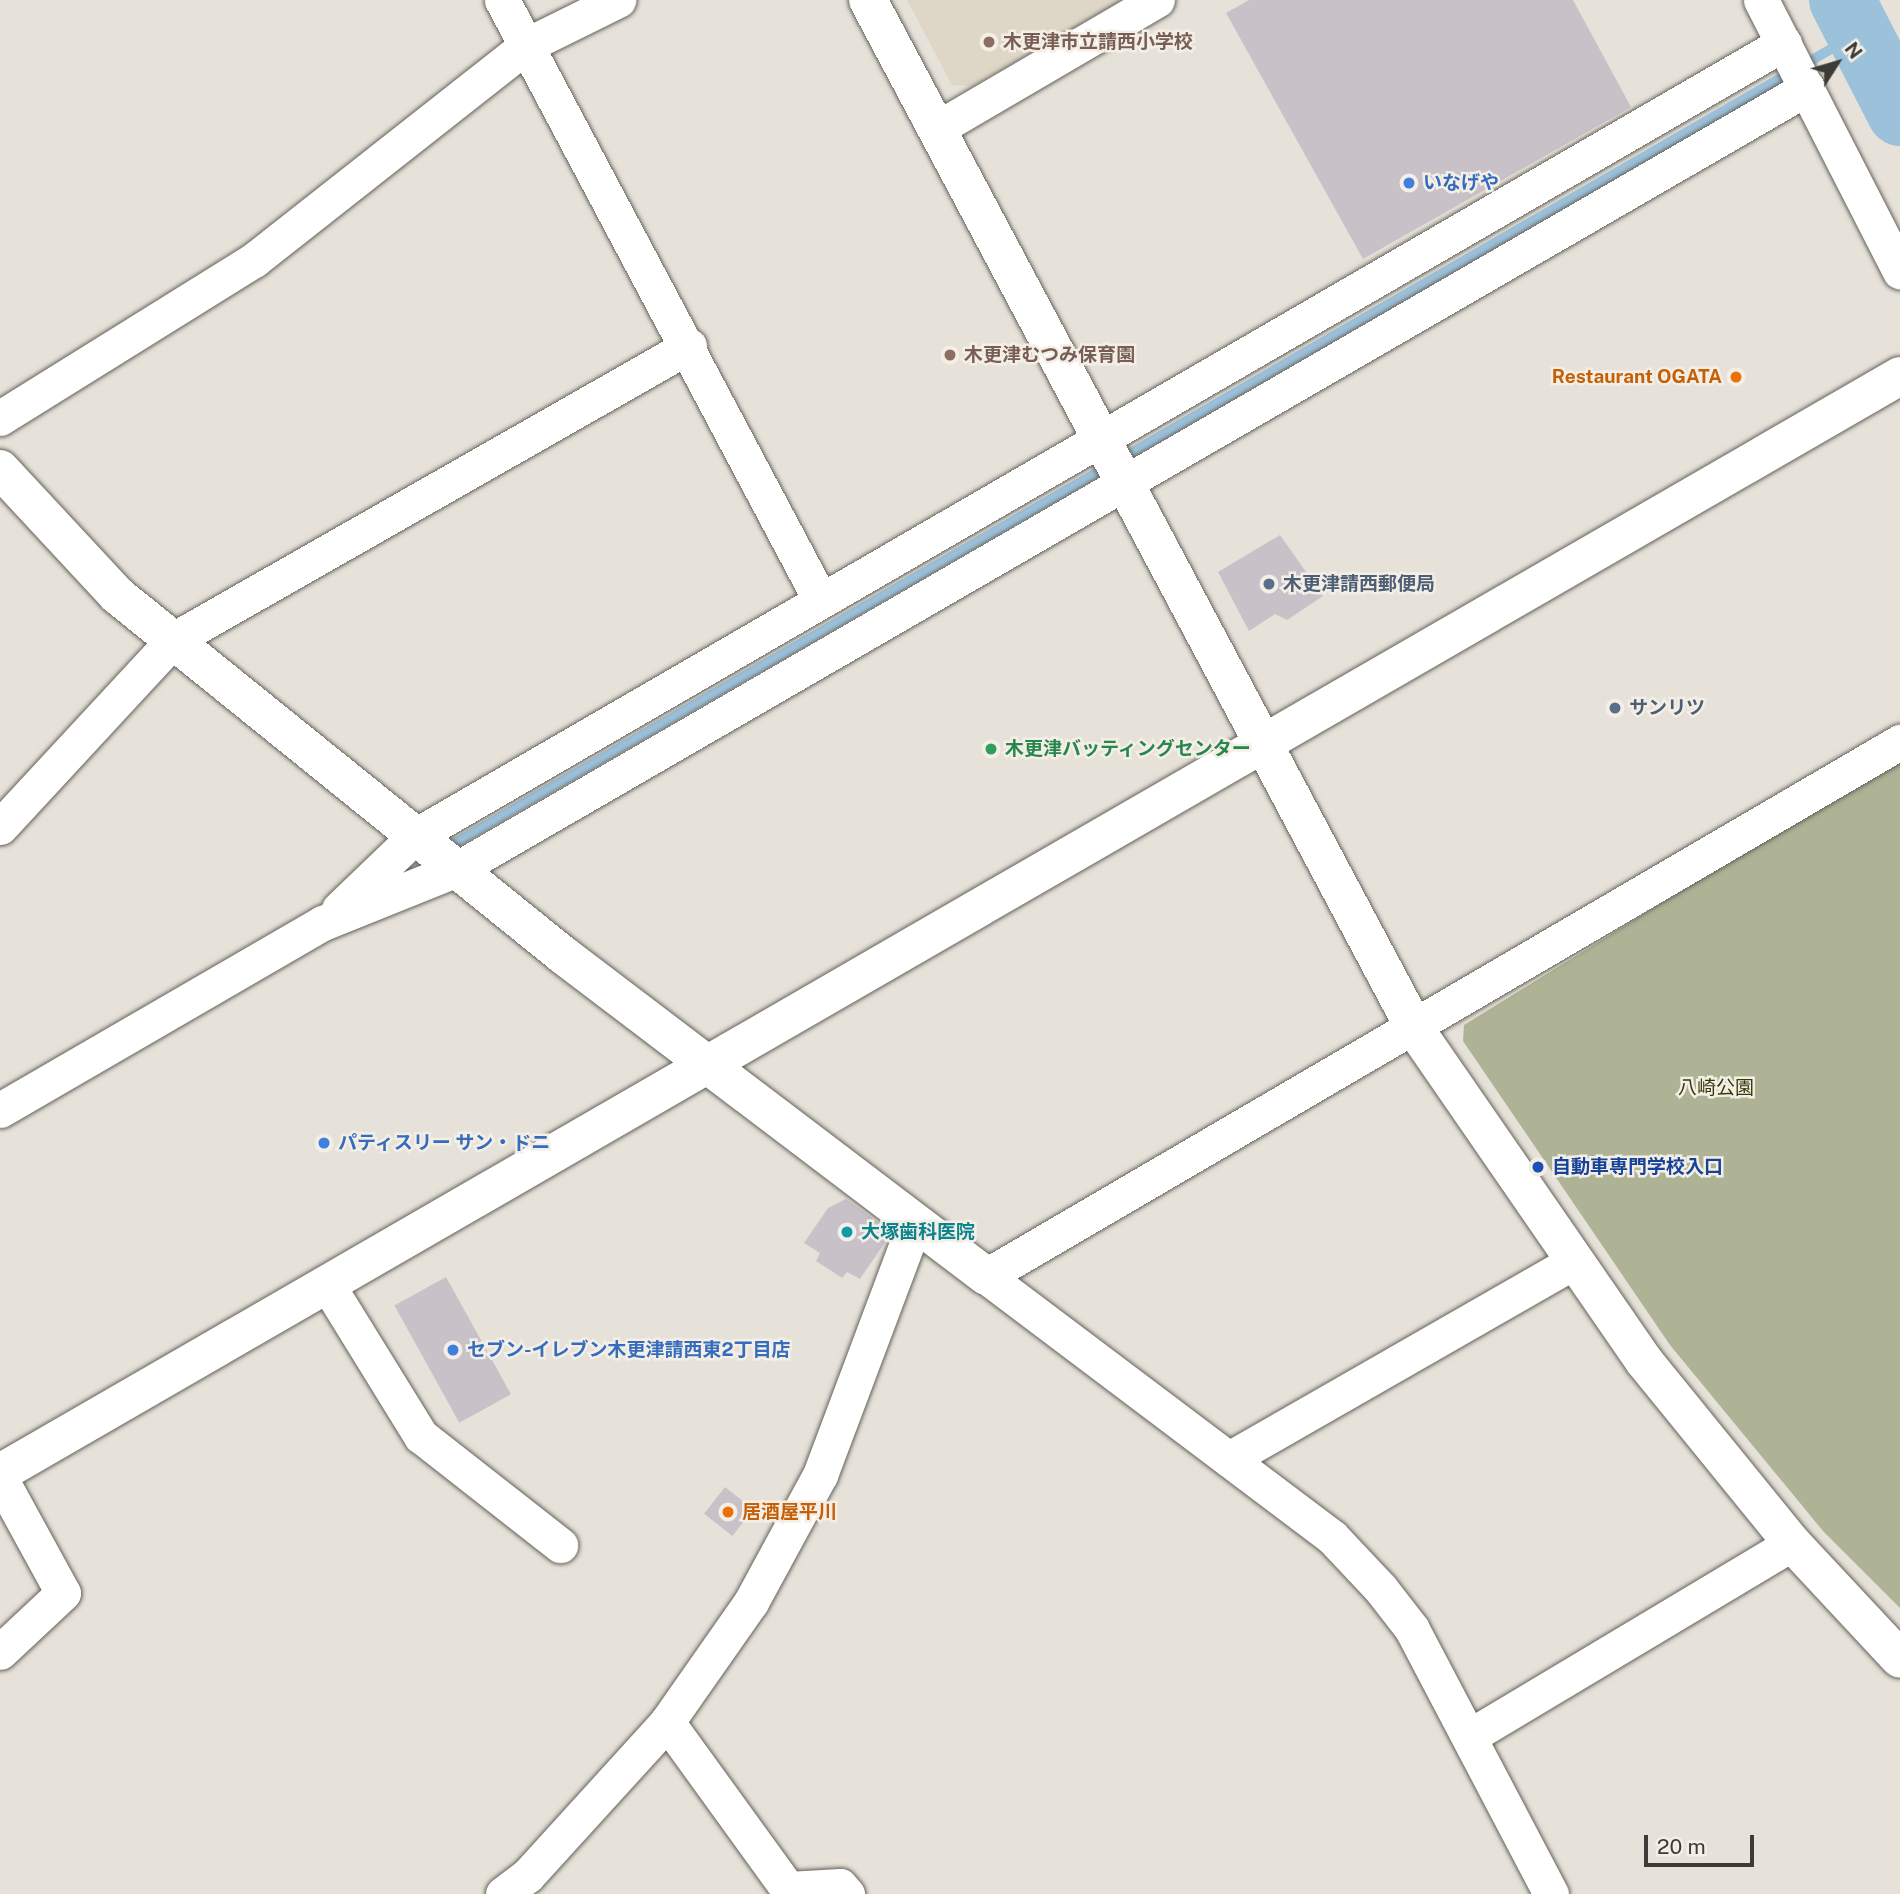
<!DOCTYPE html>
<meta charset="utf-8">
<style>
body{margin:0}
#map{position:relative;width:1900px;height:1894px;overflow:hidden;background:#e6e2d9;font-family:"Public Sans","Noto Sans JP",sans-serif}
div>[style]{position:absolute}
.built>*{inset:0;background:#ded7c7}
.green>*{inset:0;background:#aeb396}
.stream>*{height:10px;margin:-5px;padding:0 5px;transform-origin:5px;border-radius:5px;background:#9cc1db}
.river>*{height:66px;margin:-33px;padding:0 33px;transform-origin:33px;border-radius:33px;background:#9cc1db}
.building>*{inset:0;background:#c8c1c8;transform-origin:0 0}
.roads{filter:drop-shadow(0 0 2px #646159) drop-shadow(0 0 2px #646159)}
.street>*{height:35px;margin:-17.5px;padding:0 17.5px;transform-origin:17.5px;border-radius:17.5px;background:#fff}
.secondary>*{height:38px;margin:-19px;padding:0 19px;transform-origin:19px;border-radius:19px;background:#fff}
.dots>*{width:19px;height:19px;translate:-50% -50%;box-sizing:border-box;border:4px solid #f4efe6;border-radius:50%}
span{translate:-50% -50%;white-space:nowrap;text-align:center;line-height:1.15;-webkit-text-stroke:5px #f4efe6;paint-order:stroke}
.education-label{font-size:19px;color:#785e54;font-weight:700}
.left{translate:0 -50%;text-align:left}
.shop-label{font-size:19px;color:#366cbe;font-weight:700}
.food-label{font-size:19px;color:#c56008;font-weight:700}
.right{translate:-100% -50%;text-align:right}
.service-label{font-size:19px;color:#4e5e75;font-weight:700}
.leisure-label{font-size:19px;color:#27864d;font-weight:700}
.park-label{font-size:19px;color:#343908}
.transit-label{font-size:19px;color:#164399;font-weight:700}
.culture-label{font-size:19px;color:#0d838f;font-weight:700}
.north{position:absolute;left:1802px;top:28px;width:70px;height:70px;-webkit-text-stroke:5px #f4efe6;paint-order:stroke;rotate:53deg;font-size:19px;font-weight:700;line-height:28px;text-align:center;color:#3d3b38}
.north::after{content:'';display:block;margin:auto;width:24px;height:32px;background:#3d3b38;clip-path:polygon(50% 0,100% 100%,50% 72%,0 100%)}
.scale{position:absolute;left:1644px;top:1835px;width:110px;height:32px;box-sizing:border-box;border:4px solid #3d3b38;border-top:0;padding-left:9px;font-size:21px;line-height:24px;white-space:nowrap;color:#3d3b38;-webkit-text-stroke:5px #f4efe6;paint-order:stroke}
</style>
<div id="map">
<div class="built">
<i style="clip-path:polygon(907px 0,1124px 0,972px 86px,952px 85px)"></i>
</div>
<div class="green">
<i style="clip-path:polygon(1900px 756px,1900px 1608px,1823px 1531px,1670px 1345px,1463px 1041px,1464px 1025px)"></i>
</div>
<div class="stream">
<i style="left:457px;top:842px;width:1619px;rotate:-29.99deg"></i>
</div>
<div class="river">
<i style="left:1842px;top:0;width:127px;rotate:62.8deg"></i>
</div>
<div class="building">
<i style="clip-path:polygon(1249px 0,1573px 0,1631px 107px,1363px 259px,1226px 13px)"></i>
<i style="clip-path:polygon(1280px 535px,1323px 596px,1287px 620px,1275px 614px,1249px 631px,1218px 572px)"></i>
<i style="clip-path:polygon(846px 1199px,879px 1223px,886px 1241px,860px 1279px,847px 1272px,842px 1278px,816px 1261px,820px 1253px,804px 1243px,828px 1208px)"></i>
<i style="left:446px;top:1277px;width:134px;height:59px;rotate:61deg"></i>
<i style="left:725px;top:1487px;width:36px;height:34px;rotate:38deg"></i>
</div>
<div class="roads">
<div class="street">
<i style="left:502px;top:0;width:680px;rotate:62.04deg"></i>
<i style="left:1761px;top:0;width:305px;rotate:62.9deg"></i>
<i style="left:936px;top:129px;width:256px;rotate:-30.3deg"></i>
<i style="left:0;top:418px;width:299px;rotate:-31.9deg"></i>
<i style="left:254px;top:260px;width:347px;rotate:-38.2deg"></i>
<i style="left:527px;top:45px;width:102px;rotate:-26.3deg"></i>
<i style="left:0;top:827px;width:255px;rotate:-47.2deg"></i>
<i style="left:173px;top:640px;width:594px;rotate:-29.67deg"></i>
<i style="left:339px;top:909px;width:105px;rotate:-43.8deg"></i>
<i style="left:415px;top:836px;width:1582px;rotate:-30.08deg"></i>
<i style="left:0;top:1110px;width:373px;rotate:-30.1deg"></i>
<i style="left:323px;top:923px;width:144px;rotate:-21.9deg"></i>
<i style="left:457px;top:869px;width:1560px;rotate:-30.05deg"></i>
<i style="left:327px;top:1284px;width:179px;rotate:58.3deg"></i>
<i style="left:421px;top:1436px;width:177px;rotate:38.1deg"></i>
<i style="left:1229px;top:1459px;width:396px;rotate:-29.8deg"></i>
<i style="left:0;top:1478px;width:131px;rotate:61.3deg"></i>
<i style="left:63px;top:1593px;width:86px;rotate:136.9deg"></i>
<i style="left:667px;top:1722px;width:206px;rotate:54.1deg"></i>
<i style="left:788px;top:1889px;width:52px;rotate:-3.3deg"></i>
<i style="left:840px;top:1886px;width:11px;rotate:49deg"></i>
<i style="left:1470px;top:1736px;width:375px;rotate:-30.9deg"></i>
<i style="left:503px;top:1894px;width:31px;rotate:-37deg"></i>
<i style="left:528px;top:1875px;width:207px;rotate:-47.7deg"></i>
<i style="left:667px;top:1722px;width:146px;rotate:-55deg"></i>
<i style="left:751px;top:1602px;width:145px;rotate:-61.5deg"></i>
<i style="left:820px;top:1475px;width:270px;rotate:-69.4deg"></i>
<i style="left:1551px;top:1894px;width:299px;rotate:-117.7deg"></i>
<i style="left:1412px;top:1629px;width:51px;rotate:-127.8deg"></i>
<i style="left:1381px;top:1589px;width:71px;rotate:-133.3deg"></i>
<i style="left:1332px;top:1537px;width:433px;rotate:-143deg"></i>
<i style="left:986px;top:1276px;width:1059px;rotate:-30.3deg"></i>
</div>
<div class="secondary">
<i style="left:868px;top:0;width:1165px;rotate:62.01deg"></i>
<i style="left:1415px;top:1029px;width:403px;rotate:55.4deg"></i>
<i style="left:1644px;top:1361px;width:235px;rotate:50.9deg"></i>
<i style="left:1792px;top:1543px;width:158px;rotate:47deg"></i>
<i style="left:0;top:469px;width:172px;rotate:47.1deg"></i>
<i style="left:117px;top:595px;width:573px;rotate:38.91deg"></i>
<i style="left:563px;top:955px;width:531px;rotate:37.19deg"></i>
<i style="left:0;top:1473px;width:2194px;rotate:-30deg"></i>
</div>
</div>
<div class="dots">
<i style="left:989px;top:42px;background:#8d6e63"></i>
<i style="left:1409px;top:183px;background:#3f7fe0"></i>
<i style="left:950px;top:355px;background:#8d6e63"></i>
<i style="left:1736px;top:377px;background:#e8710a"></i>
<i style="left:1269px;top:584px;background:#5c6f8a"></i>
<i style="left:1615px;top:708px;background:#5c6f8a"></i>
<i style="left:991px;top:749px;background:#2e9e5b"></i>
<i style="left:324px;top:1143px;background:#3f7fe0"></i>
<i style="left:1538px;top:1167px;background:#1a4fb4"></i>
<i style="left:847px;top:1232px;background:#0f9aa8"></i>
<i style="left:453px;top:1350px;background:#3f7fe0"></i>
<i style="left:728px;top:1512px;background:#e8710a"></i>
</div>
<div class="education-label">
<span class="left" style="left:1003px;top:42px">木更津市立請西小学校</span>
<span class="left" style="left:964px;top:355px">木更津むつみ保育園</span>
</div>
<div class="shop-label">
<span class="left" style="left:1423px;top:183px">いなげや</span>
<span class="left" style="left:338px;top:1143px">パティスリー サン・ドニ</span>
<span class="left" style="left:467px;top:1350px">セブン-イレブン木更津請西東2丁目店</span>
</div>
<div class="food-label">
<span class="right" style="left:1722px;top:377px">Restaurant OGATA</span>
<span class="left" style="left:742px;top:1512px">居酒屋平川</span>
</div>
<div class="service-label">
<span class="left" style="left:1283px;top:584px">木更津請西郵便局</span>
<span class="left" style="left:1629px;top:708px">サンリツ</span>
</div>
<div class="leisure-label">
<span class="left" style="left:1005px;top:749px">木更津バッティングセンター</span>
</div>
<div class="park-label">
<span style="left:1716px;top:1088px">八崎公園</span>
</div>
<div class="transit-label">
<span class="left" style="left:1552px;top:1167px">自動車専門学校入口</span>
</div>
<div class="culture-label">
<span class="left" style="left:861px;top:1232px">大塚歯科医院</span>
</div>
<div class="north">N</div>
<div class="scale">20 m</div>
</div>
